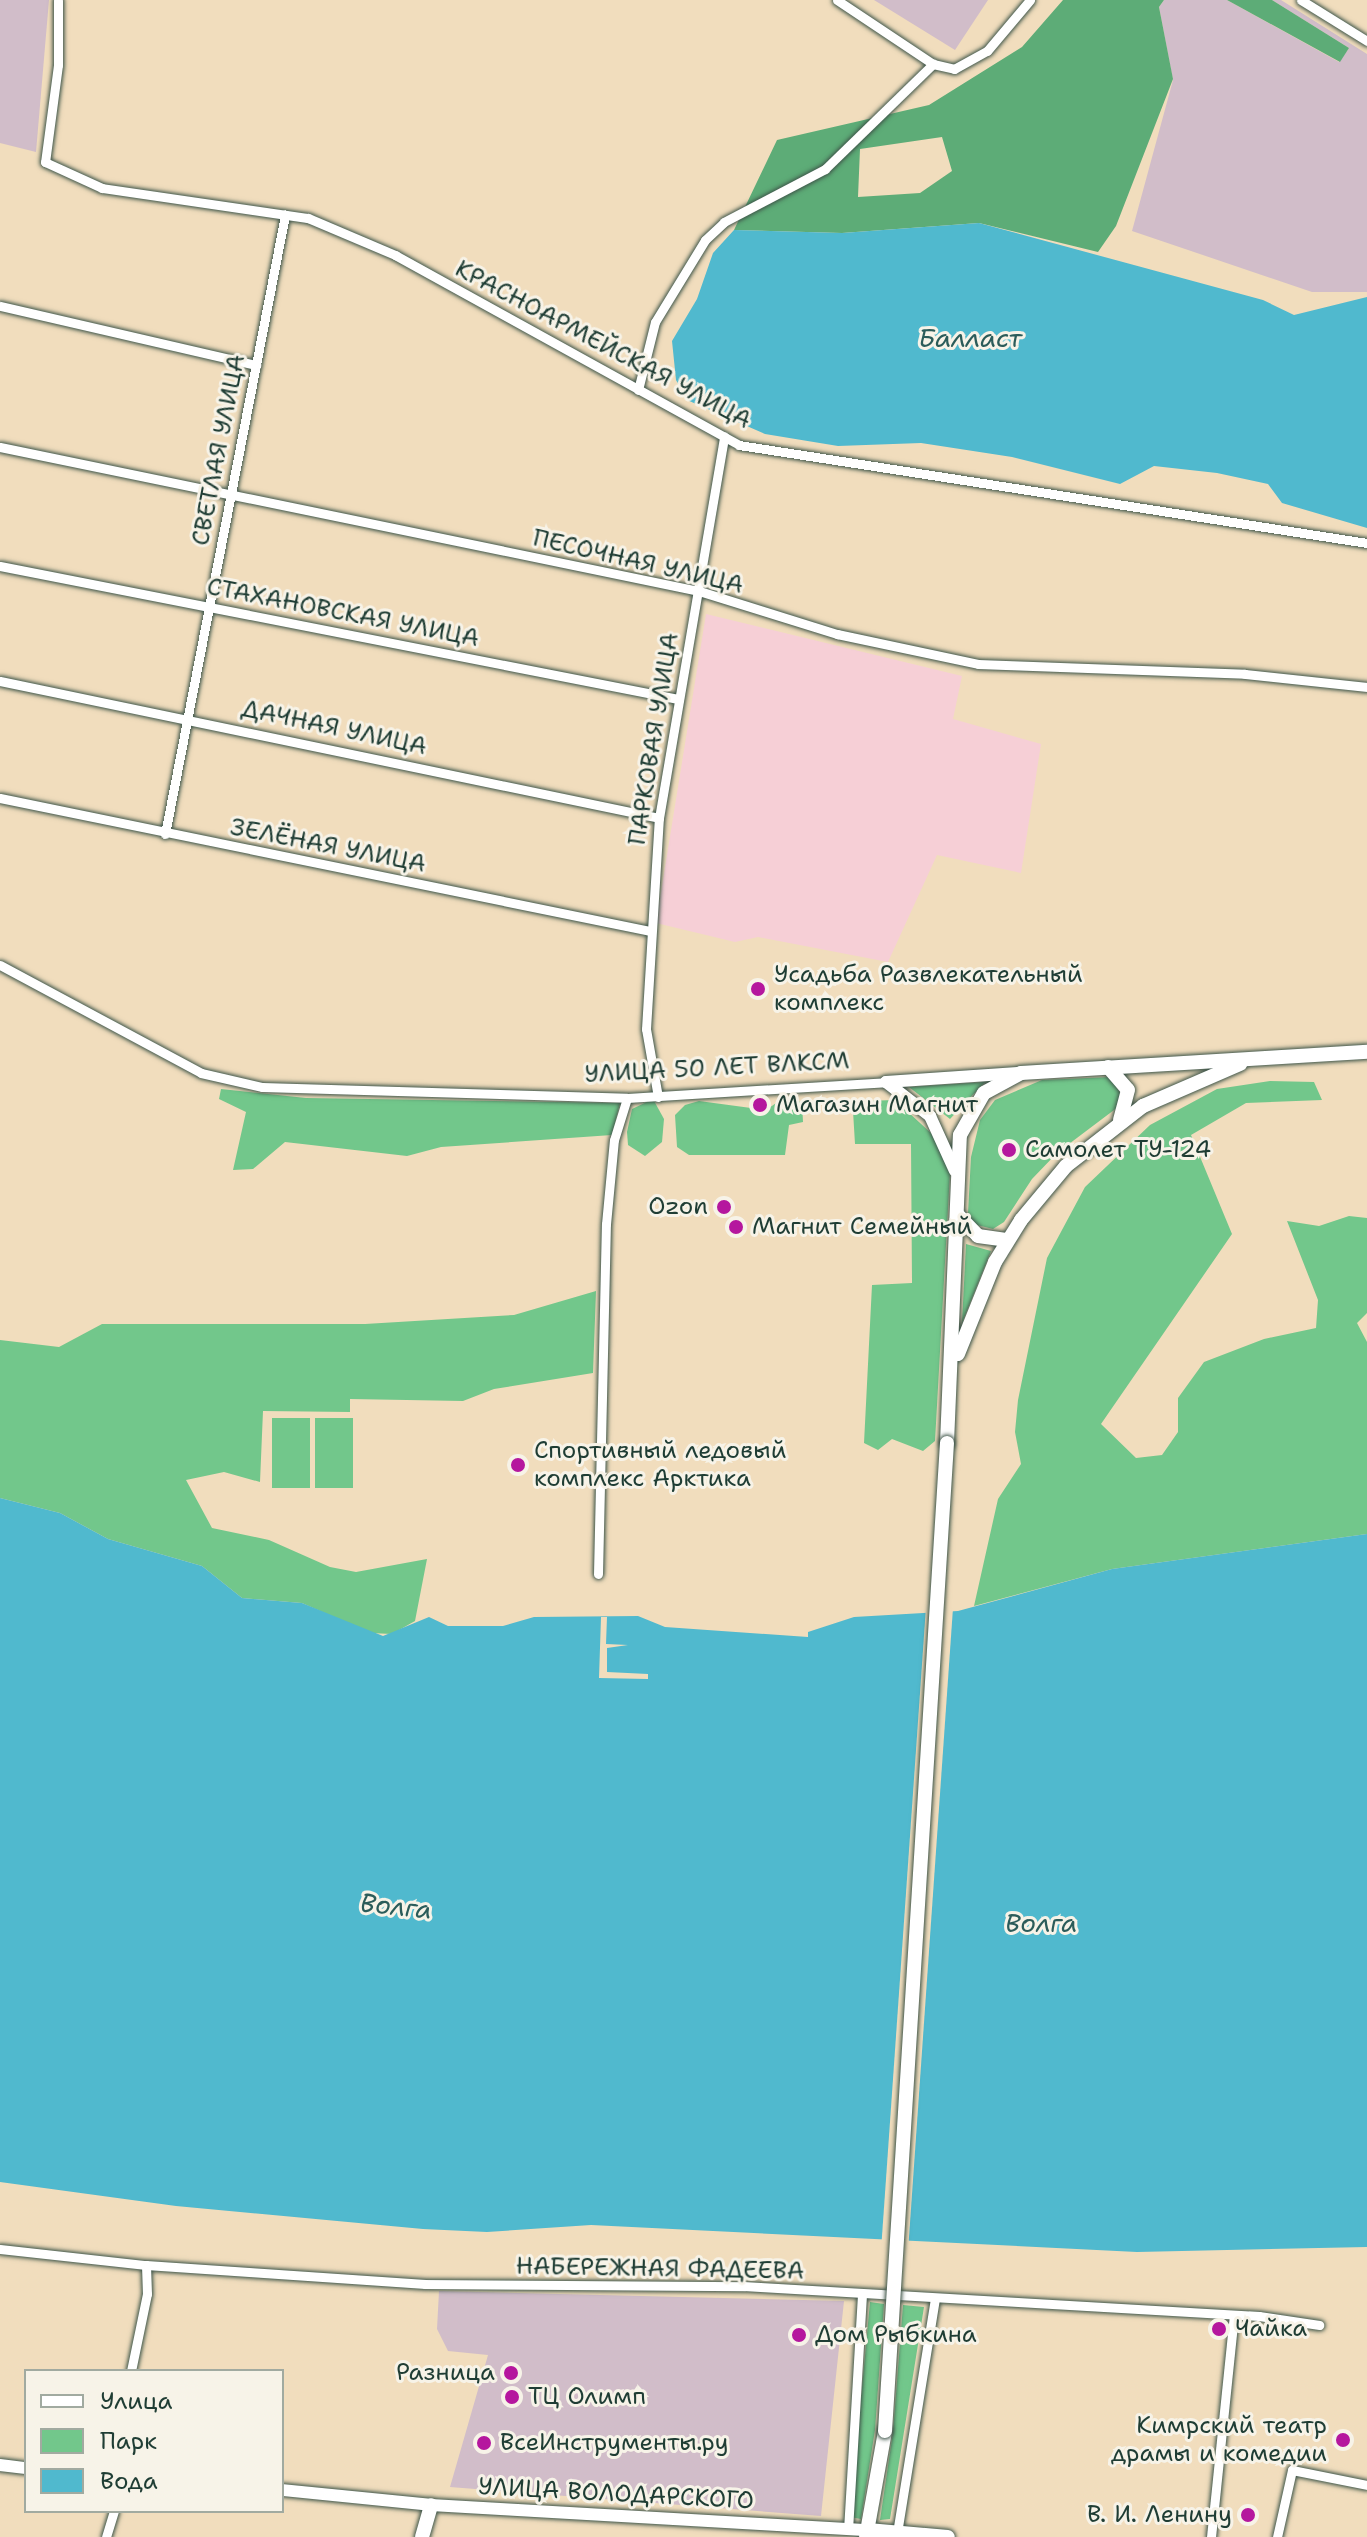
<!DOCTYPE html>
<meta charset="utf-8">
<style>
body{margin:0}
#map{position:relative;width:1367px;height:2537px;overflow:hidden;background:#f1ddbd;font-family:"Shantell Sans",sans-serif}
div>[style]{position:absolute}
.built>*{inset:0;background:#f6cfd6}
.industrial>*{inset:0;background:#d1bdc9}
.green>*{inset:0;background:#72c78b;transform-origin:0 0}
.forest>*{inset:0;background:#5dac77}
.water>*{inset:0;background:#50b9ce}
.pier>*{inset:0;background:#f1ddbd;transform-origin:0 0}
.roads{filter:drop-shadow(0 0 2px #3e5549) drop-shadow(0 0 2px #3e5549)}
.minor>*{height:9px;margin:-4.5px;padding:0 4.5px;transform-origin:4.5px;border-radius:4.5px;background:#fff}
.tertiary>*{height:12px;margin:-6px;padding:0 6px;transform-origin:6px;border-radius:6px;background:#fff}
.secondary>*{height:14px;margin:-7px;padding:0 7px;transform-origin:7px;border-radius:7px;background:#fff}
.bridges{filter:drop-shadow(0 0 2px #3e5549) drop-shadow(0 0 2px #3e5549)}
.secondary-bridge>*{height:14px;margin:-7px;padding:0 7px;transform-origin:7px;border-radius:7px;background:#fff}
.dots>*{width:22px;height:22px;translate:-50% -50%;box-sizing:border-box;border:4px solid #f7f3e8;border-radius:50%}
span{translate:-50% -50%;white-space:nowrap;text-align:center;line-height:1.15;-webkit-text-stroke:6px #f7f3e8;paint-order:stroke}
.street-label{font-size:24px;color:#1f3d34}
.poi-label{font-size:24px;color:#1f3d34}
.left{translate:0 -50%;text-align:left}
.right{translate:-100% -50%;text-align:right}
.water-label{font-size:26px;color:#2b5c5a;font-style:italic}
.legend{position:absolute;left:24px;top:2369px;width:260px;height:144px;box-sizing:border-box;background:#f7f3e8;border:2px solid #a1aaa0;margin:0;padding:10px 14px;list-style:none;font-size:24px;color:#1f3d34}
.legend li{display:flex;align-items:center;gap:16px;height:40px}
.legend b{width:40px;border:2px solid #a1aaa0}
</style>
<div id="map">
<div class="built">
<i style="clip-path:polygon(706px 614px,962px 676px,953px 719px,1041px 744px,1021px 873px,937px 855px,888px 962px,758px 937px,735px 942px,656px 923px)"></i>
</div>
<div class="industrial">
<i style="clip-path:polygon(0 0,49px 0,36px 152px,0 143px)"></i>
<i style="clip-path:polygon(874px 0,988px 0,955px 50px)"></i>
<i style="clip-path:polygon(1164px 0,1227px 0,1339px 62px,1349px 48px,1272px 0,1281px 0,1367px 54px,1367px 292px,1312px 292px,1132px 231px,1173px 80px,1159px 7px)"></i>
<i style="clip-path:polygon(439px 2291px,844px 2301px,821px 2516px,450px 2487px,488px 2355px,448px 2351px,437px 2329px)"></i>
</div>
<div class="green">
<i style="clip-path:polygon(1110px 1077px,1122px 1096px,1118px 1107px,1057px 1153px,1032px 1179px,1004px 1222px,993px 1229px,973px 1224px,968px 1213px,971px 1157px,980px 1120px,995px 1100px,1042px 1080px)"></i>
<i style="clip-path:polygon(1270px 1081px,1314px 1082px,1322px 1100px,1246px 1103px,1191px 1135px,1232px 1234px,1101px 1424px,1136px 1458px,1162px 1455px,1178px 1432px,1178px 1398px,1204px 1362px,1264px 1339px,1316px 1328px,1318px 1300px,1287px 1221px,1319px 1226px,1349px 1216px,1367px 1218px,1367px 1313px,1357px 1323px,1367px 1342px,1367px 1534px,1112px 1569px,974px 1606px,998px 1499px,1021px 1464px,1015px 1432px,1018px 1400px,1047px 1258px,1085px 1187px,1150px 1125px,1217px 1089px)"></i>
<i style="clip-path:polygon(985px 1082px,950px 1119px,909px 1087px)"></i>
<i style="clip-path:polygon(221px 1089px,306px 1098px,620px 1103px,612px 1135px,441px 1147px,407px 1156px,285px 1142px,253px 1169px,233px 1170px,246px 1112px,219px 1099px)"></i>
<i style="clip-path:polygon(653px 1099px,664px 1119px,662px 1142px,645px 1156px,628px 1145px,627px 1132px,632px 1109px)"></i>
<i style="clip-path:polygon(782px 1099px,802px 1102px,803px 1122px,789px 1125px,785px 1155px,689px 1155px,677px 1147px,675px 1115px,685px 1105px,699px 1101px,766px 1110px)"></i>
<i style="clip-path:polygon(895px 1100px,932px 1134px,950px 1173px,935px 1441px,923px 1451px,892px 1439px,878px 1450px,864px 1443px,872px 1285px,912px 1283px,911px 1144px,855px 1144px,853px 1111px,863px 1101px)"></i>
<i style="clip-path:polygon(966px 1244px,991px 1251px,962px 1323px)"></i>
<i style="clip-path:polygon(596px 1291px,593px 1373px,494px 1389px,463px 1401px,350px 1399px,350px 1412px,263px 1411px,260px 1482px,224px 1472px,186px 1480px,212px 1528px,269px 1540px,330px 1567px,356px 1572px,427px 1559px,415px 1621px,392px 1634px,370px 1633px,302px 1603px,242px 1598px,202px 1566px,108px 1539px,60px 1513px,0 1498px,0 1340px,59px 1347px,102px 1324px,365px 1324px,514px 1315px)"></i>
<i style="left:272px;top:1418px;width:38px;height:70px"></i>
<i style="left:315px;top:1418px;width:38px;height:70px"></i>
<i style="clip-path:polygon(870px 2302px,884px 2304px,875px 2430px,861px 2519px,850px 2517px)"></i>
<i style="clip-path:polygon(903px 2305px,924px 2307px,890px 2519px,880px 2520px,893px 2432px)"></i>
</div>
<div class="forest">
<i style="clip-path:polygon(evenodd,1063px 0,1164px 0,1159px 7px,1173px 79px,1116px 226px,1098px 252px,979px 223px,842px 233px,734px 230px,777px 140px,929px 105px,1022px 47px,1063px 0,942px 137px,952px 171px,920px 193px,858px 197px,860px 149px,942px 137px)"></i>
<i style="clip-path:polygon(1227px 0,1272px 0,1349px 48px,1340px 62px)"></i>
</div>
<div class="water">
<i style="clip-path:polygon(979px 223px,1263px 300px,1294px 315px,1367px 297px,1367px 528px,1282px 503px,1268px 484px,1217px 473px,1154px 466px,1120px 484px,1012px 457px,921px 443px,838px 446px,765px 434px,687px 400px,676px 380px,672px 341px,697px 299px,713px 253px,734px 230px,842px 233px)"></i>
<i style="clip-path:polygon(0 1498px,60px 1513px,108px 1539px,202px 1566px,242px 1598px,302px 1603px,383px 1636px,429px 1617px,448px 1626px,503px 1626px,534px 1617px,638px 1616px,665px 1627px,808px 1637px,808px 1632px,854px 1617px,958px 1611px,1112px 1569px,1367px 1534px,1367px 2247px,1137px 2252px,591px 2225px,487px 2232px,423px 2229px,176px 2206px,0 2182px)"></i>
</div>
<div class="pier">
<i style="left:953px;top:1608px;width:638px;height:27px;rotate:94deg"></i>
<i style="clip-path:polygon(601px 1617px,607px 1617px,606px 1644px,628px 1645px,607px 1648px,607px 1672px,648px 1674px,648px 1679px,599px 1678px)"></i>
</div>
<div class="roads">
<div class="minor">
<i style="left:58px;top:0;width:65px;rotate:90deg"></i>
<i style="left:58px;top:65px;width:98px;rotate:97.6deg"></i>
<i style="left:45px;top:162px;width:63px;rotate:24.5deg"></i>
<i style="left:102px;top:188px;width:208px;rotate:8.3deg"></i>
<i style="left:308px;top:218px;width:95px;rotate:23deg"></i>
<i style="left:395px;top:255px;width:393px;rotate:28.9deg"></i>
<i style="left:739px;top:445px;width:636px;rotate:8.87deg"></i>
<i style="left:837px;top:0;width:115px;rotate:33.7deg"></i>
<i style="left:933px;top:64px;width:22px;rotate:13deg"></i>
<i style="left:954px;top:69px;width:38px;rotate:-29deg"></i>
<i style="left:987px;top:51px;width:67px;rotate:-49.9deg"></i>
<i style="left:1301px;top:0;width:78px;rotate:31.8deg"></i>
<i style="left:0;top:306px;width:263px;rotate:13deg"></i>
<i style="left:638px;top:390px;width:70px;rotate:-76deg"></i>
<i style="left:655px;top:322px;width:96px;rotate:-58.6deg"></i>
<i style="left:705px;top:240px;width:26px;rotate:-43deg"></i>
<i style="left:724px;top:222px;width:114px;rotate:-27.7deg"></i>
<i style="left:825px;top:169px;width:151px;rotate:-44.2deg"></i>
<i style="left:0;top:447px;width:714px;rotate:11.64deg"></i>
<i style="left:699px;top:591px;width:145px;rotate:17.3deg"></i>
<i style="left:837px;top:634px;width:144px;rotate:12deg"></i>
<i style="left:978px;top:664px;width:267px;rotate:2.1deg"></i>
<i style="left:1245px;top:674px;width:123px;rotate:6.1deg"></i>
<i style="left:0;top:566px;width:691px;rotate:11.1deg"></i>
<i style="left:0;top:681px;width:673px;rotate:11.74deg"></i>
<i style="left:0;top:798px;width:663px;rotate:11.56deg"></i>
<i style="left:165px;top:834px;width:631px;rotate:-79.03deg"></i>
<i style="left:0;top:965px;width:228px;rotate:28.2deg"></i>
<i style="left:201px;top:1073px;width:63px;rotate:12.9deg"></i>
<i style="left:262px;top:1087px;width:365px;rotate:1.7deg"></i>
<i style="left:627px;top:1098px;width:259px;rotate:-3.5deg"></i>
<i style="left:658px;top:1097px;width:69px;rotate:-100deg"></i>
<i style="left:646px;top:1029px;width:211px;rotate:-86.5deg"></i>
<i style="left:659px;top:818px;width:387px;rotate:-80.3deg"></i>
<i style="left:598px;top:1574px;width:350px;rotate:-88.7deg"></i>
<i style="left:606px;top:1224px;width:84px;rotate:-84.6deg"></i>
<i style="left:614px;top:1140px;width:44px;rotate:-72.8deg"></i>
<i style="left:0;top:2249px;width:147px;rotate:6.3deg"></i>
<i style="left:146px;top:2265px;width:280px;rotate:3.9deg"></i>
<i style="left:425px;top:2284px;width:318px;rotate:0.4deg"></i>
<i style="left:743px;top:2286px;width:517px;rotate:3.33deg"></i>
<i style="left:1259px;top:2316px;width:61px;rotate:8.5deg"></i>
<i style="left:131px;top:2371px;width:79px;rotate:-78.3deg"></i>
<i style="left:147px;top:2294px;width:29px;rotate:-92deg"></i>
<i style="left:848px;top:2530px;width:235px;rotate:-86.6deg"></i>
<i style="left:897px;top:2533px;width:237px;rotate:-80.8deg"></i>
<i style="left:106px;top:2537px;width:27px;rotate:-73deg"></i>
<i style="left:1211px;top:2537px;width:223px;rotate:-84.1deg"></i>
<i style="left:1277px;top:2537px;width:69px;rotate:-77.4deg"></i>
<i style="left:1292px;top:2470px;width:76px;rotate:11.3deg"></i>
</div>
<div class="tertiary">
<i style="left:886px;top:1082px;width:132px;rotate:-3.9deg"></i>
<i style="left:886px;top:1082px;width:56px;rotate:37.7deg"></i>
<i style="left:930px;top:1116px;width:60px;rotate:65.6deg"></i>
<i style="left:0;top:2465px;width:26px;rotate:7deg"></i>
<i style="left:282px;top:2490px;width:150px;rotate:5.7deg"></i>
<i style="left:431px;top:2505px;width:438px;rotate:3.3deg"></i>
</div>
<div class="secondary">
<i style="left:1108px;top:1067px;width:30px;rotate:49deg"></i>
<i style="left:1128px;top:1090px;width:31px;rotate:105deg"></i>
<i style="left:957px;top:1214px;width:30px;rotate:46deg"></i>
<i style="left:978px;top:1236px;width:30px;rotate:8deg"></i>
<i style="left:958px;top:1354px;width:99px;rotate:-68.1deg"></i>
<i style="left:995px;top:1262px;width:49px;rotate:-58.2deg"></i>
<i style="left:1021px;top:1220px;width:70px;rotate:-50.2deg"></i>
<i style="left:1066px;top:1166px;width:98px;rotate:-37.9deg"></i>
<i style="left:1143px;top:1106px;width:106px;rotate:-23.4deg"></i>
<i style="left:947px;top:1443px;width:308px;rotate:-87.6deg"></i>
<i style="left:960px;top:1135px;width:48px;rotate:-60.3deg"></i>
<i style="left:984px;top:1093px;width:42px;rotate:-28.4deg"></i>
<i style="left:1021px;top:1073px;width:347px;rotate:-3.5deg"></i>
<i style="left:868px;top:2530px;width:80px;rotate:5deg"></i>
<i style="left:422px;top:2537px;width:33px;rotate:-74deg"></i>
<i style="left:866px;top:2537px;width:108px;rotate:-79.8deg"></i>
</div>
</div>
<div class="bridges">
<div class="secondary-bridge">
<i style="left:885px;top:2431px;width:990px;rotate:-86.41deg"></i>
</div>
</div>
<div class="dots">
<i style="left:758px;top:989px;background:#b5179e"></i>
<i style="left:760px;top:1105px;background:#b5179e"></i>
<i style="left:1009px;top:1150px;background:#b5179e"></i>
<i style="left:724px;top:1207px;background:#b5179e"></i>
<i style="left:736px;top:1227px;background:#b5179e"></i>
<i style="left:518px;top:1465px;background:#b5179e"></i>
<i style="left:1219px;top:2329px;background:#b5179e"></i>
<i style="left:799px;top:2335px;background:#b5179e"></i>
<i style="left:511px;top:2373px;background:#b5179e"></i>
<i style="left:512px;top:2397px;background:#b5179e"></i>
<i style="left:1343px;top:2440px;background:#b5179e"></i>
<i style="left:484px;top:2443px;background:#b5179e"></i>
<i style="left:1248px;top:2515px;background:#b5179e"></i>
</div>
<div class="street-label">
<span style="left:603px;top:345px;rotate:28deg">КРАСНОАРМЕЙСКАЯ УЛИЦА</span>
<span style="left:219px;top:450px;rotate:-79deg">СВЕТЛАЯ УЛИЦА</span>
<span style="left:638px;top:562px;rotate:13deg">ПЕСОЧНАЯ УЛИЦА</span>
<span style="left:343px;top:613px;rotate:11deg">СТАХАНОВСКАЯ УЛИЦА</span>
<span style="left:334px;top:728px;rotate:12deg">ДАЧНАЯ УЛИЦА</span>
<span style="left:654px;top:739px;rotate:-81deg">ПАРКОВАЯ УЛИЦА</span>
<span style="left:328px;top:846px;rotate:11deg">ЗЕЛЁНАЯ УЛИЦА</span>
<span style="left:717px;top:1068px;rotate:-3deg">УЛИЦА 50 ЛЕТ ВЛКСМ</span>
<span style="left:660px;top:2269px;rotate:1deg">НАБЕРЕЖНАЯ ФАДЕЕВА</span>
<span style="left:616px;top:2494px;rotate:3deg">УЛИЦА ВОЛОДАРСКОГО</span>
</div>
<div class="poi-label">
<span class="left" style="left:774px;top:989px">Усадьба Развлекательный<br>комплекс</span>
<span class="left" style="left:776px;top:1105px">Магазин Магнит</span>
<span class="left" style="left:1025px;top:1150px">Самолет ТУ-124</span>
<span class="right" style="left:708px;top:1207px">Ozon</span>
<span class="left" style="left:752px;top:1227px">Магнит Семейный</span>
<span class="left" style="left:534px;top:1465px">Спортивный ледовый<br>комплекс Арктика</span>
<span class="left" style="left:1235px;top:2329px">Чайка</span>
<span class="left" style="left:815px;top:2335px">Дом Рыбкина</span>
<span class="right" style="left:495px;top:2373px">Разница</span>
<span class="left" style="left:528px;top:2397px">ТЦ Олимп</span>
<span class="right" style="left:1327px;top:2440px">Кимрский театр<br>драмы и комедии</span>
<span class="left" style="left:500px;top:2443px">ВсеИнструменты.ру</span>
<span class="right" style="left:1232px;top:2515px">В. И. Ленину</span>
</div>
<div class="water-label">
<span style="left:970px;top:338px">Балласт</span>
<span style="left:396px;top:1906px;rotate:6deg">Волга</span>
<span style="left:1041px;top:1923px">Волга</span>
</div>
<ul class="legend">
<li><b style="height:10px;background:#fff"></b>Улица</li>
<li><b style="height:22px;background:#72c78b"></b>Парк</li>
<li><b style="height:22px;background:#50b9ce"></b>Вода</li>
</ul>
</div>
